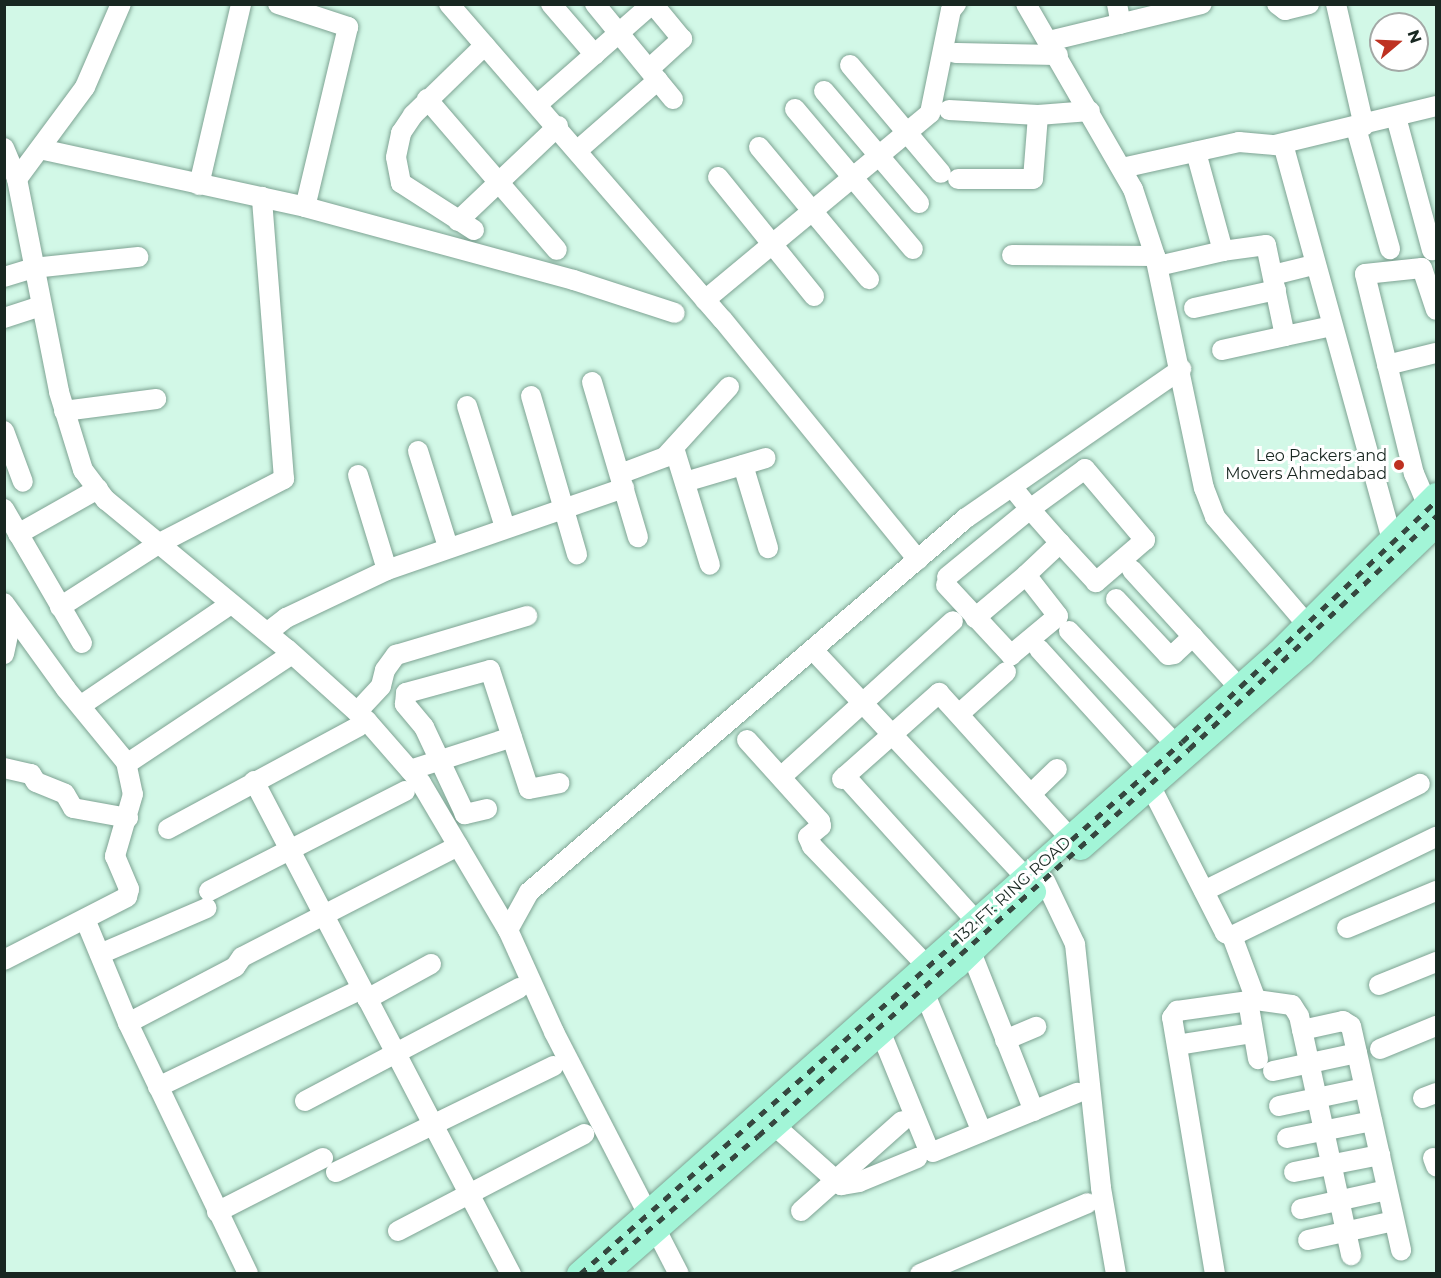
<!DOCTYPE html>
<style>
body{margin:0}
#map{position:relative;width:1441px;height:1278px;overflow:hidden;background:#d2f8e7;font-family:Montserrat,sans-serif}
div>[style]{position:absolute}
.roads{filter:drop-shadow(0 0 2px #7ea393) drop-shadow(0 0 2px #7ea393)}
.minor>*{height:20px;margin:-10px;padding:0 10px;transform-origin:10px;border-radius:10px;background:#fff}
.major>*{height:24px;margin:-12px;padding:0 12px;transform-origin:12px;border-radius:12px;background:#a2f5d7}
.rail>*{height:4.5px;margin-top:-2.25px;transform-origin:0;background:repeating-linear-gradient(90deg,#35473f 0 8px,transparent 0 16px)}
.dots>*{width:16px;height:16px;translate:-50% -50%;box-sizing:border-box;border:3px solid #fff;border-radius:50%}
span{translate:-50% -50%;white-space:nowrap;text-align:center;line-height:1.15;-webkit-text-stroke:6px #fff;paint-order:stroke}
.poi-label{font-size:16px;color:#182721}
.right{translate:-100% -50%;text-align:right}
.street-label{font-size:16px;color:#182721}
.frame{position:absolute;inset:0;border:6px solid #182721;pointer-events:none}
.north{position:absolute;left:1369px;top:12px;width:60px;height:60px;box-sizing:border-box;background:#fff;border:2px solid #a3a9a6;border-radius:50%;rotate:71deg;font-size:16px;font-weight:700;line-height:24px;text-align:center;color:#182721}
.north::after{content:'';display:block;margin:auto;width:21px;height:27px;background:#be3121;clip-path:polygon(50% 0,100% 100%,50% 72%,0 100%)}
</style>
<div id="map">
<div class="roads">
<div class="minor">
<i style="left:278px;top:4px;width:74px;rotate:18.2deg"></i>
<i style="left:348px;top:27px;width:185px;rotate:103.4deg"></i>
<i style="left:449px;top:4px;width:418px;rotate:49.1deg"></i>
<i style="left:723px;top:320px;width:309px;rotate:50.9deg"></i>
<i style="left:551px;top:4px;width:67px;rotate:49.2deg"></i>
<i style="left:595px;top:4px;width:123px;rotate:50.6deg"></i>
<i style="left:1026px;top:4px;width:214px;rotate:60deg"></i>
<i style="left:1133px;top:189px;width:71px;rotate:71.8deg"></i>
<i style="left:1155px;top:256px;width:237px;rotate:78.1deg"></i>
<i style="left:1204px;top:488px;width:31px;rotate:69deg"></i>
<i style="left:1215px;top:517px;width:155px;rotate:49.4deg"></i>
<i style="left:1117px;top:4px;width:20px;rotate:79deg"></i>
<i style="left:1277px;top:4px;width:10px;rotate:37deg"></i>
<i style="left:1285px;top:10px;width:25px;rotate:-14deg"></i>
<i style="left:1336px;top:4px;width:125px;rotate:77.1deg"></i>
<i style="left:1049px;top:41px;width:157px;rotate:-13.6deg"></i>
<i style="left:955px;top:53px;width:103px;rotate:1.1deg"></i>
<i style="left:850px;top:65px;width:141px;rotate:49.9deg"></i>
<i style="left:649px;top:69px;width:45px;rotate:-42.3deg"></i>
<i style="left:682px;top:39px;width:45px;rotate:-129.6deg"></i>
<i style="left:824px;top:91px;width:147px;rotate:49.7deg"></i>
<i style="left:427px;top:99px;width:199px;rotate:49.3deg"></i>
<i style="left:538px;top:104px;width:152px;rotate:-41.3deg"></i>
<i style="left:795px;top:109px;width:183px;rotate:49.9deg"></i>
<i style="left:949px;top:110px;width:89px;rotate:3.2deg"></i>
<i style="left:1038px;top:115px;width:52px;rotate:-4.4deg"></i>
<i style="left:1396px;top:117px;width:138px;rotate:74.9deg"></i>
<i style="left:1356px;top:128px;width:126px;rotate:74.3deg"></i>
<i style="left:1283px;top:144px;width:410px;rotate:74.6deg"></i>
<i style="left:759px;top:147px;width:172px;rotate:50.2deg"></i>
<i style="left:4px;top:148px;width:34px;rotate:67deg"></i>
<i style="left:17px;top:179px;width:217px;rotate:78.8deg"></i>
<i style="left:59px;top:392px;width:82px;rotate:72.9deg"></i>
<i style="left:83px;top:470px;width:38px;rotate:53deg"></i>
<i style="left:106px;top:500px;width:234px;rotate:39.5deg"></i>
<i style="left:287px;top:649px;width:108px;rotate:42deg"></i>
<i style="left:367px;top:721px;width:82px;rotate:48.9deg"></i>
<i style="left:421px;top:783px;width:171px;rotate:59.4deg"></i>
<i style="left:508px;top:930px;width:112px;rotate:65.7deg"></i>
<i style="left:554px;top:1032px;width:272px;rotate:62.7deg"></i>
<i style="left:40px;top:149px;width:271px;rotate:12.3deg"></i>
<i style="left:305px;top:207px;width:279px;rotate:15.2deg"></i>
<i style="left:574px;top:280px;width:106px;rotate:18.1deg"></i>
<i style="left:578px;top:150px;width:106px;rotate:-41.2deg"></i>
<i style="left:1122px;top:168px;width:120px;rotate:-12.5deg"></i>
<i style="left:1239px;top:142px;width:36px;rotate:5deg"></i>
<i style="left:1275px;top:145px;width:166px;rotate:-13.6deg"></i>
<i style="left:718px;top:177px;width:153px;rotate:51.1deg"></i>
<i style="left:17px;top:179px;width:114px;rotate:-53.5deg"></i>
<i style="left:85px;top:87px;width:90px;rotate:-66.6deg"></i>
<i style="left:958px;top:179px;width:75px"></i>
<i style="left:1033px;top:179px;width:64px;rotate:-85.5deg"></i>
<i style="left:199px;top:185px;width:186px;rotate:-76.9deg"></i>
<i style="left:458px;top:221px;width:138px;rotate:-43.5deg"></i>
<i style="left:474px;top:230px;width:87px;rotate:-147.2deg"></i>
<i style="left:401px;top:183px;width:26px;rotate:-101deg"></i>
<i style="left:396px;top:157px;width:25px;rotate:-78deg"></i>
<i style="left:401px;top:133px;width:22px;rotate:-56deg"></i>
<i style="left:413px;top:115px;width:100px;rotate:-44.2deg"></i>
<i style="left:1012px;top:255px;width:143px;rotate:0.4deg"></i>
<i style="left:1158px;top:266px;width:67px;rotate:-13deg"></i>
<i style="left:1223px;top:251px;width:103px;rotate:-105.3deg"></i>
<i style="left:1273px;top:275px;width:41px;rotate:-14deg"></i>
<i style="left:4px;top:277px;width:30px;rotate:-17deg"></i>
<i style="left:33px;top:268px;width:106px;rotate:-6deg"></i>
<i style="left:705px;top:300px;width:293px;rotate:-39.7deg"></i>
<i style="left:930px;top:113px;width:105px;rotate:-78.5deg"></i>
<i style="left:951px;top:10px;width:8px;rotate:-50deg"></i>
<i style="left:1194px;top:308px;width:84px;rotate:-12.4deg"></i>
<i style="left:4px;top:318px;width:38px;rotate:-18deg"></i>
<i style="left:1285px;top:336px;width:48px;rotate:-12deg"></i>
<i style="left:1222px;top:350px;width:65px;rotate:-12.5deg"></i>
<i style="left:1285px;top:336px;width:93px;rotate:-101.8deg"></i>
<i style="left:1266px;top:245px;width:43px;rotate:172.1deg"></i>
<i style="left:1387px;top:365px;width:50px;rotate:-13.8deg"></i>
<i style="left:592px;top:382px;width:162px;rotate:73.5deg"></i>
<i style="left:531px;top:396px;width:165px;rotate:73.8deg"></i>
<i style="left:467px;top:406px;width:127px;rotate:72.6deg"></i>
<i style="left:64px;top:411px;width:93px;rotate:-7.4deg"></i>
<i style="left:4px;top:431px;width:54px;rotate:69.6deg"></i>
<i style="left:674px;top:448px;width:122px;rotate:72.9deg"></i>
<i style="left:418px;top:451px;width:101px;rotate:72.6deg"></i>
<i style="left:743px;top:465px;width:87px;rotate:73.2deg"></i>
<i style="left:620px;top:474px;width:48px;rotate:-20.7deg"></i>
<i style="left:665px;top:457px;width:95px;rotate:-47.6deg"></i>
<i style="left:358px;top:475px;width:99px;rotate:73deg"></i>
<i style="left:685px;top:482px;width:84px;rotate:-16.5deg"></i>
<i style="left:1427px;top:504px;width:33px;rotate:-113deg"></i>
<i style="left:1414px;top:474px;width:206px;rotate:-103.8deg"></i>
<i style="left:1365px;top:274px;width:57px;rotate:-6deg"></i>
<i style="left:1422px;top:268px;width:44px;rotate:71.6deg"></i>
<i style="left:4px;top:509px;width:155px;rotate:59.8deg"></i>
<i style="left:18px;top:534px;width:92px;rotate:-29.4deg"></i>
<i style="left:1132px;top:570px;width:159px;rotate:47.6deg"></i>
<i style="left:947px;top:577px;width:107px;rotate:-39.3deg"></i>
<i style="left:1030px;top:509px;width:68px;rotate:-36deg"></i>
<i style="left:1085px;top:469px;width:93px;rotate:49.8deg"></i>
<i style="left:1145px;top:540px;width:65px;rotate:139.4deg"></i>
<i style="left:1096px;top:582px;width:53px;rotate:-132.7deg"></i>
<i style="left:1060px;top:543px;width:45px;rotate:-131.4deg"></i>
<i style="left:1030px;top:509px;width:28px;rotate:-129deg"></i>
<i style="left:946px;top:585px;width:96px;rotate:47.1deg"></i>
<i style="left:1011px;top:655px;width:61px;rotate:-39.7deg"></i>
<i style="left:1058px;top:616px;width:52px;rotate:-128deg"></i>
<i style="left:1026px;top:575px;width:47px;rotate:-43.3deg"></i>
<i style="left:1116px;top:599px;width:76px;rotate:47.1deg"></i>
<i style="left:1168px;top:655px;width:6px;rotate:-9deg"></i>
<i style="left:1174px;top:654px;width:26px;rotate:-43deg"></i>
<i style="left:4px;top:603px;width:106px;rotate:54.2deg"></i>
<i style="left:66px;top:689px;width:94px;rotate:50.6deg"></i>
<i style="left:126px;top:762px;width:33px;rotate:78deg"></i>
<i style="left:133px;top:794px;width:65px;rotate:106.2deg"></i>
<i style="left:115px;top:856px;width:36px;rotate:67deg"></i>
<i style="left:129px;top:889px;width:8px;rotate:104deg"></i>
<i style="left:127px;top:897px;width:138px;rotate:152.9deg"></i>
<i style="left:60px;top:607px;width:117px;rotate:-32.7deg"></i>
<i style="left:158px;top:544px;width:142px;rotate:-27.3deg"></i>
<i style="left:284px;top:479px;width:283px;rotate:-94.5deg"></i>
<i style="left:975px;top:618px;width:67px;rotate:-40.1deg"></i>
<i style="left:1069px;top:631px;width:155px;rotate:46.8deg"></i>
<i style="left:268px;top:632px;width:23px;rotate:-38deg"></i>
<i style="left:286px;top:618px;width:112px;rotate:-25.4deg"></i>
<i style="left:387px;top:570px;width:251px;rotate:-19.1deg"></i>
<i style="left:1039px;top:649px;width:162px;rotate:47.8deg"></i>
<i style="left:813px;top:650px;width:312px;rotate:46.9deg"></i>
<i style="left:4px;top:654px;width:39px;rotate:-78deg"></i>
<i style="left:86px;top:702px;width:175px;rotate:-34.1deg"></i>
<i style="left:357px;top:712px;width:35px;rotate:-47deg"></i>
<i style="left:381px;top:686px;width:16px;rotate:-76deg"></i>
<i style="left:385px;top:670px;width:19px;rotate:-54deg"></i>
<i style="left:396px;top:655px;width:137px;rotate:-16.6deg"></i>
<i style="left:959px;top:714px;width:63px;rotate:-41.8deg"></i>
<i style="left:747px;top:740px;width:109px;rotate:48deg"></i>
<i style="left:820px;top:821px;width:5px;rotate:79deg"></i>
<i style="left:821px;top:826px;width:17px;rotate:140deg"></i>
<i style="left:808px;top:837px;width:10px;rotate:66deg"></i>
<i style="left:812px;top:846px;width:166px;rotate:46.2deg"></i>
<i style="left:131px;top:761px;width:193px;rotate:-33.6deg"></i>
<i style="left:4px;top:768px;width:28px;rotate:13deg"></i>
<i style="left:31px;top:774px;width:9px;rotate:58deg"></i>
<i style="left:36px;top:782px;width:31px;rotate:22deg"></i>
<i style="left:65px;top:794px;width:16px;rotate:60deg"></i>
<i style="left:73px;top:808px;width:56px;rotate:10.3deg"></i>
<i style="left:410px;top:770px;width:107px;rotate:-17.9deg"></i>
<i style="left:845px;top:776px;width:197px;rotate:47.9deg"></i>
<i style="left:781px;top:777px;width:232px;rotate:-42.2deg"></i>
<i style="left:842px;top:779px;width:130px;rotate:-41.6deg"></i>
<i style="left:939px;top:693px;width:195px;rotate:47.9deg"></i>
<i style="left:254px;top:781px;width:556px;rotate:62.47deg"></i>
<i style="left:1152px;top:789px;width:161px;rotate:63.1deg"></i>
<i style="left:1225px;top:933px;width:8px;rotate:23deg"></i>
<i style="left:1232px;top:936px;width:227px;rotate:-25.9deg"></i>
<i style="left:1031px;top:794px;width:36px;rotate:-44deg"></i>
<i style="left:487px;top:809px;width:23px;rotate:167deg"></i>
<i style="left:465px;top:814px;width:96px;rotate:-115.2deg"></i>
<i style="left:424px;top:727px;width:30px;rotate:-130deg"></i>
<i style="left:405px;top:704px;width:11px;rotate:-85deg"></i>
<i style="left:406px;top:693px;width:87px;rotate:-15.3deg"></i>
<i style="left:490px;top:670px;width:125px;rotate:71.9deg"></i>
<i style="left:529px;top:789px;width:31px;rotate:-11deg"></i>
<i style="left:168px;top:829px;width:217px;rotate:-28.3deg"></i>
<i style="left:1045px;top:881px;width:70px;rotate:64.5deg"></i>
<i style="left:1075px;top:944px;width:245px;rotate:83.9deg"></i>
<i style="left:1101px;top:1188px;width:87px;rotate:80.1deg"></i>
<i style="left:209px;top:891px;width:220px;rotate:-27deg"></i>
<i style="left:1204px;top:891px;width:241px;rotate:-26.4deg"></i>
<i style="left:85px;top:919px;width:113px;rotate:67.5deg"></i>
<i style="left:128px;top:1023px;width:278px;rotate:64.4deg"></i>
<i style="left:1347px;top:928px;width:96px;rotate:-22.6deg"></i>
<i style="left:508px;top:930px;width:43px;rotate:-61.1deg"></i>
<i style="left:529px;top:892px;width:575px;rotate:-40.56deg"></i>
<i style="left:966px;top:518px;width:262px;rotate:-34.7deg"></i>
<i style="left:1232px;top:936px;width:68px;rotate:69.4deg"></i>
<i style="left:1256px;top:1000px;width:36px;rotate:8deg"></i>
<i style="left:1292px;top:1005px;width:13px;rotate:58deg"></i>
<i style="left:1299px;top:1016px;width:245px;rotate:77.7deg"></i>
<i style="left:971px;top:952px;width:171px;rotate:68.4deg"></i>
<i style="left:100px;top:954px;width:116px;rotate:-23.3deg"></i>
<i style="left:1379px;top:985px;width:61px;rotate:-22deg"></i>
<i style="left:925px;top:994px;width:149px;rotate:67.6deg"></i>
<i style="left:367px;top:999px;width:73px;rotate:-28.7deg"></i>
<i style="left:1248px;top:1001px;width:59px;rotate:80.2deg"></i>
<i style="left:128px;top:1023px;width:121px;rotate:-27.6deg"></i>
<i style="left:235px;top:967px;width:12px;rotate:-55deg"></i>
<i style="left:242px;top:957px;width:243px;rotate:-27.2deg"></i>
<i style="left:1302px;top:1030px;width:42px;rotate:-12.4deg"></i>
<i style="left:1343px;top:1021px;width:9px;rotate:32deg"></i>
<i style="left:1351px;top:1026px;width:230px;rotate:77.4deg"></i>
<i style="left:881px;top:1033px;width:122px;rotate:67.8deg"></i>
<i style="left:927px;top:1146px;width:8px;rotate:45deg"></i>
<i style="left:933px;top:1152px;width:156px;rotate:-22.3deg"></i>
<i style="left:1005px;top:1040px;width:34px;rotate:-23deg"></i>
<i style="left:1177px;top:1045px;width:77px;rotate:-9deg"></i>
<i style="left:1380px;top:1049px;width:61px;rotate:-22.3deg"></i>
<i style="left:1273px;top:1071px;width:86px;rotate:-12.1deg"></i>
<i style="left:158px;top:1087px;width:226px;rotate:-25.7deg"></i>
<i style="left:1423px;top:1098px;width:14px;rotate:-21deg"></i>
<i style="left:305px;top:1101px;width:242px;rotate:-27.8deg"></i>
<i style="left:1279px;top:1106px;width:87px;rotate:-12deg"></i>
<i style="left:775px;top:1126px;width:89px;rotate:41.8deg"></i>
<i style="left:841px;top:1185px;width:18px;rotate:-9deg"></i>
<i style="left:859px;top:1182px;width:63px;rotate:-22.5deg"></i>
<i style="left:1287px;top:1138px;width:87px;rotate:-11.3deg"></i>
<i style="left:1433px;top:1158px;width:9px;rotate:69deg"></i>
<i style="left:336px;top:1172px;width:242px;rotate:-26deg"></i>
<i style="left:1294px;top:1172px;width:88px;rotate:-11.2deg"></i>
<i style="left:1301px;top:1209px;width:88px;rotate:-12.5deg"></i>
<i style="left:801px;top:1211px;width:135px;rotate:-41.7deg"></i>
<i style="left:217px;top:1212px;width:119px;rotate:-27deg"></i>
<i style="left:398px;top:1231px;width:210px;rotate:-27.5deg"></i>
<i style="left:1308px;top:1240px;width:88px;rotate:-12.5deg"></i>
<i style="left:920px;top:1274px;width:182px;rotate:-22.9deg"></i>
<i style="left:1215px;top:1274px;width:260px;rotate:-99.5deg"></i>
<i style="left:1172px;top:1018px;width:9px;rotate:-54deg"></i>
<i style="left:1177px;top:1011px;width:80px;rotate:-7.9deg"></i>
</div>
<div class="major">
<i style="left:1081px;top:848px;width:295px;rotate:-41.3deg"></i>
<i style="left:1303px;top:653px;width:185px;rotate:-43.9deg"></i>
<i style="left:579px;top:1274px;width:936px;rotate:-41.62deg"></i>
<i style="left:1279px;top:652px;width:222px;rotate:-45deg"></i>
<i style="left:606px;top:1274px;width:467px;rotate:-41.3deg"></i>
<i style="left:957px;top:966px;width:107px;rotate:-43.9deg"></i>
</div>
</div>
<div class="rail">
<i style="left:580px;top:1274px;width:803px;rotate:-41.47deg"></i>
<i style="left:1182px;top:742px;width:350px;rotate:-43.5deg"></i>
<i style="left:597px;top:1274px;width:212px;rotate:-40.6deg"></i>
<i style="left:758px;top:1136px;width:579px;rotate:-41.92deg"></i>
<i style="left:1189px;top:749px;width:340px;rotate:-43.3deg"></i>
</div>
<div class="dots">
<i style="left:1399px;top:465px;background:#be3121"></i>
</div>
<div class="poi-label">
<span class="right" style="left:1387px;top:465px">Leo Packers and<br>Movers Ahmedabad</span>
</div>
<div class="street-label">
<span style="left:1013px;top:890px;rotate:-42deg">132 FT. RING ROAD</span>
</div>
<div class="frame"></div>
<div class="north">N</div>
</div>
